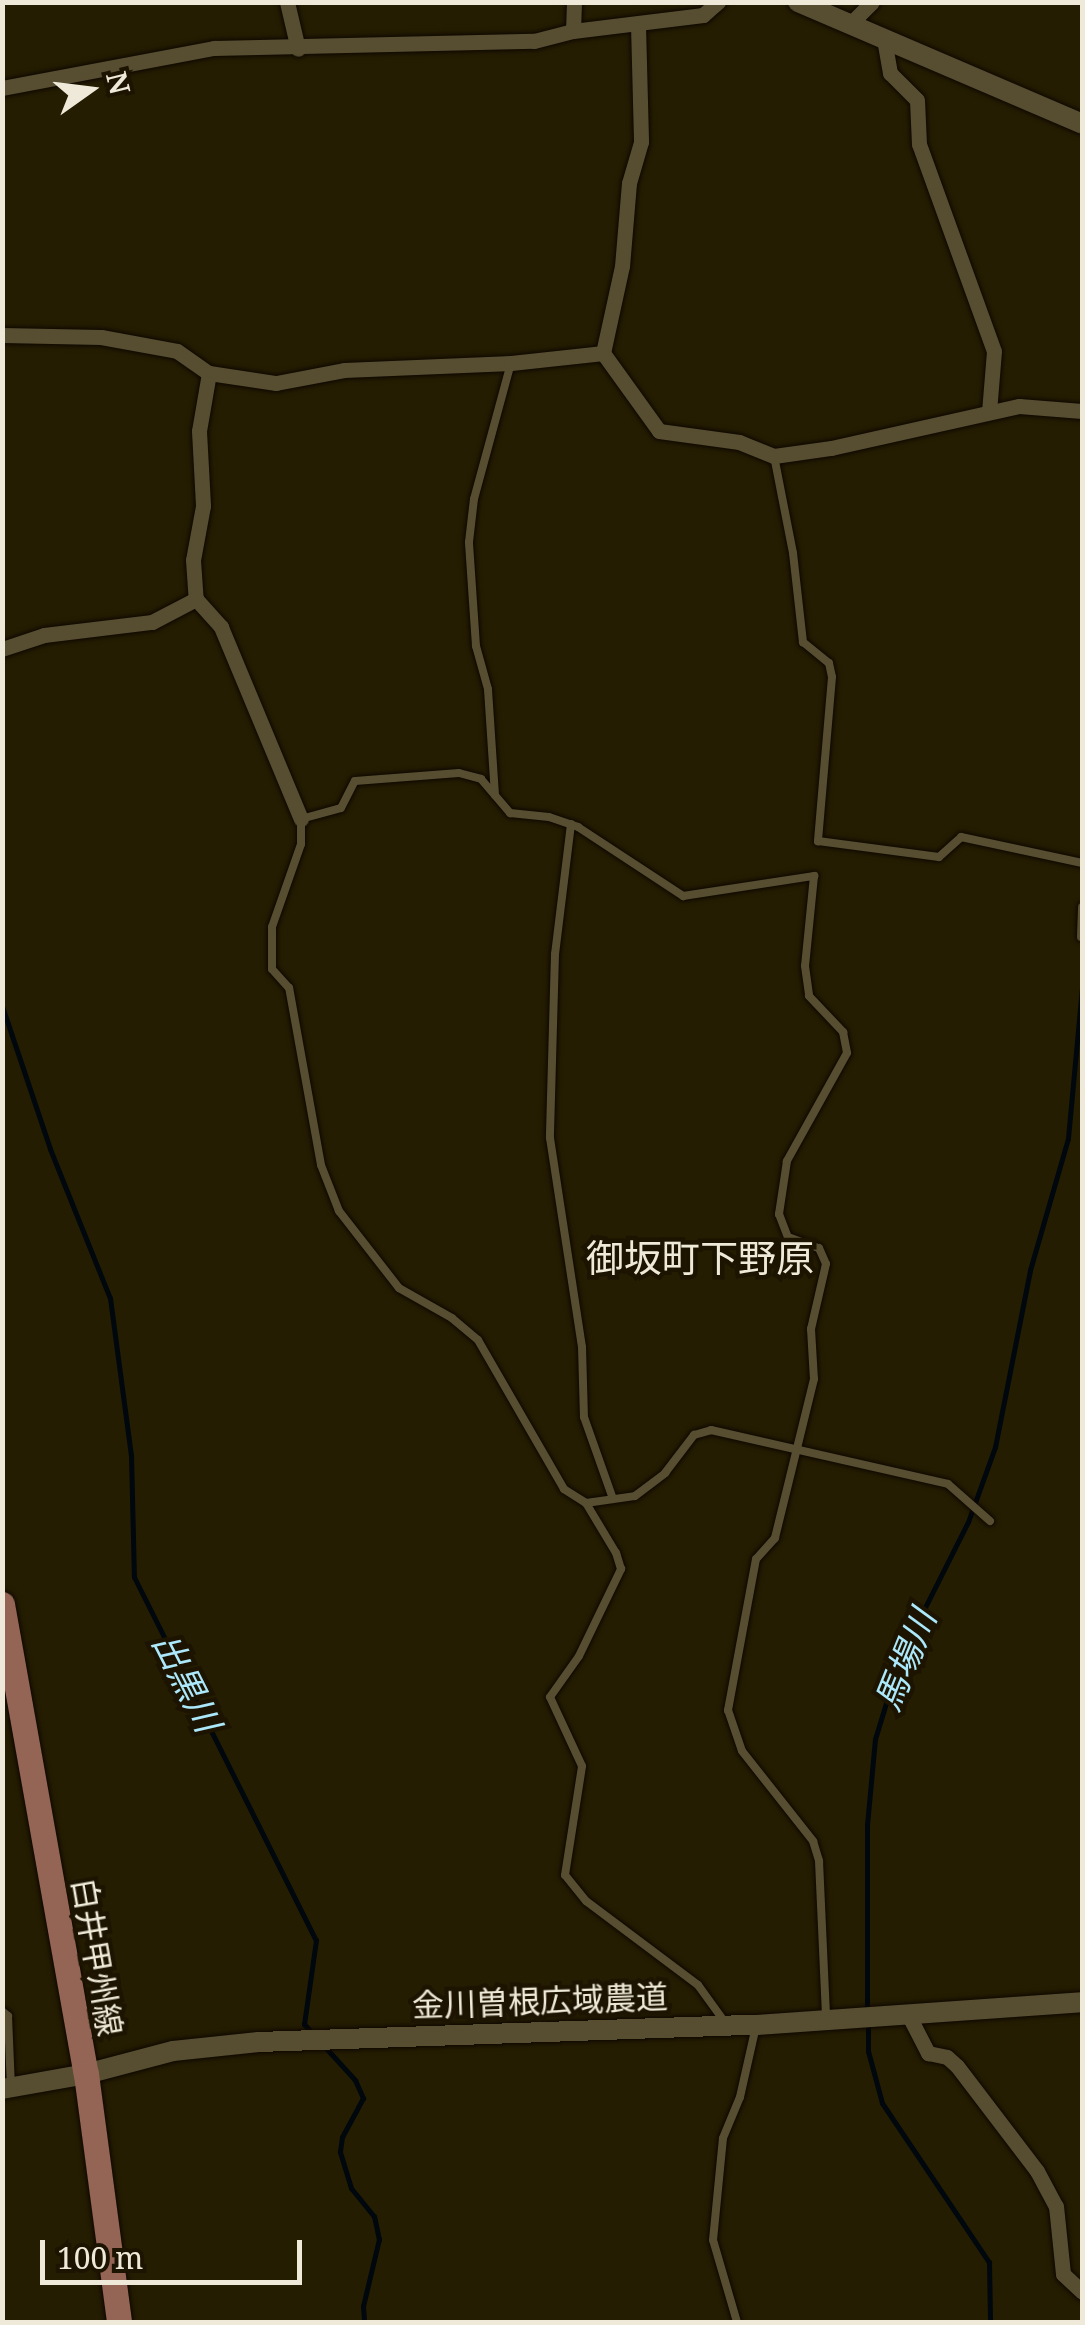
<!DOCTYPE html>
<meta charset="utf-8">
<style>
body{margin:0}
#map{position:relative;width:1085px;height:2325px;overflow:hidden;background:#251d02;font-family:"Noto Serif","Noto Sans JP",serif}
div>[style]{position:absolute}
.stream>*{height:5px;margin:-2.5px;padding:0 2.5px;transform-origin:2.5px;border-radius:2.5px;background:#00070d}
.roads{filter:drop-shadow(0 0 2px #0e0700) drop-shadow(0 0 2px #0e0700)}
.service>*{height:8px;margin:-4px;padding:0 4px;transform-origin:4px;border-radius:4px;background:#574e31}
.minor>*{height:15px;margin:-7.5px;padding:0 7.5px;transform-origin:7.5px;border-radius:7.5px;background:#574e31}
.tertiary>*{height:20px;margin:-10px;padding:0 10px;transform-origin:10px;border-radius:10px;background:#574e31}
.primary>*{height:25px;margin:-12.5px;padding:0 12.5px;transform-origin:12.5px;border-radius:12.5px;background:#946554}
span{translate:-50% -50%;white-space:nowrap;text-align:center;line-height:1.15;-webkit-text-stroke:9px #1c1400;paint-order:stroke}
.street-label{font-size:32px;color:#eee9d8}
.water-label{font-size:35px;color:#ace8fb;font-style:italic}
.quarter-label{font-size:38px;color:#eee9d8}
.frame{position:absolute;inset:0;border:5px solid #eee9d8;pointer-events:none}
.north{position:absolute;left:40px;top:40px;width:100px;height:100px;-webkit-text-stroke:8px #1c1400;paint-order:stroke;rotate:76deg;font-size:28px;font-weight:700;line-height:40px;text-align:center;color:#eee9d8}
.north::after{content:'';display:block;margin:auto;width:35px;height:45px;background:#eee9d8;clip-path:polygon(50% 0,100% 100%,50% 72%,0 100%)}
.scale{position:absolute;left:40px;top:2240px;width:262px;height:45px;box-sizing:border-box;border:5px solid #eee9d8;border-top:0;padding-left:12px;font-size:30px;line-height:35px;white-space:nowrap;color:#eee9d8;-webkit-text-stroke:8px #1c1400;paint-order:stroke}
</style>
<div id="map">
<div class="stream">
<i style="left:2px;top:1006px;width:151px;rotate:71.4deg"></i>
<i style="left:50px;top:1149px;width:161px;rotate:68.1deg"></i>
<i style="left:110px;top:1298px;width:159px;rotate:82.4deg"></i>
<i style="left:131px;top:1456px;width:121px;rotate:88.6deg"></i>
<i style="left:134px;top:1577px;width:406px;rotate:63.4deg"></i>
<i style="left:316px;top:1940px;width:85px;rotate:98.1deg"></i>
<i style="left:304px;top:2024px;width:15px;rotate:48deg"></i>
<i style="left:867px;top:2014px;width:189px;rotate:-90deg"></i>
<i style="left:867px;top:1825px;width:86px;rotate:-84.7deg"></i>
<i style="left:875px;top:1739px;width:86px;rotate:-73deg"></i>
<i style="left:900px;top:1657px;width:151px;rotate:-63.3deg"></i>
<i style="left:968px;top:1522px;width:80px;rotate:-70.2deg"></i>
<i style="left:995px;top:1447px;width:180px;rotate:-78.8deg"></i>
<i style="left:1030px;top:1270px;width:137px;rotate:-73.9deg"></i>
<i style="left:1068px;top:1138px;width:153px;rotate:-84.7deg"></i>
<i style="left:868px;top:2025px;width:26px;rotate:90deg"></i>
<i style="left:868px;top:2051px;width:54px;rotate:74.9deg"></i>
<i style="left:882px;top:2103px;width:192px;rotate:56.1deg"></i>
<i style="left:989px;top:2262px;width:60px;rotate:89deg"></i>
<i style="left:325px;top:2047px;width:45px;rotate:47.7deg"></i>
<i style="left:355px;top:2080px;width:20px;rotate:66deg"></i>
<i style="left:363px;top:2098px;width:44px;rotate:118.3deg"></i>
<i style="left:342px;top:2137px;width:15px;rotate:98deg"></i>
<i style="left:340px;top:2152px;width:38px;rotate:73deg"></i>
<i style="left:351px;top:2188px;width:36px;rotate:51deg"></i>
<i style="left:374px;top:2216px;width:24px;rotate:78deg"></i>
<i style="left:379px;top:2239px;width:69px;rotate:103.4deg"></i>
<i style="left:363px;top:2306px;width:16px;rotate:86deg"></i>
</div>
<div class="roads">
<div class="service">
<i style="left:774px;top:456px;width:99px;rotate:78.9deg"></i>
<i style="left:793px;top:553px;width:90px;rotate:83.6deg"></i>
<i style="left:803px;top:642px;width:33px;rotate:39deg"></i>
<i style="left:829px;top:663px;width:14px;rotate:78deg"></i>
<i style="left:832px;top:677px;width:165px;rotate:94.9deg"></i>
<i style="left:818px;top:841px;width:122px;rotate:7.5deg"></i>
<i style="left:939px;top:857px;width:30px;rotate:-42deg"></i>
<i style="left:961px;top:837px;width:124px;rotate:12.1deg"></i>
<i style="left:495px;top:795px;width:106px;rotate:-93.8deg"></i>
<i style="left:488px;top:689px;width:45px;rotate:-105.6deg"></i>
<i style="left:476px;top:646px;width:104px;rotate:-93.9deg"></i>
<i style="left:469px;top:542px;width:43px;rotate:-83.4deg"></i>
<i style="left:474px;top:499px;width:141px;rotate:-74.8deg"></i>
<i style="left:571px;top:824px;width:131px;rotate:97deg"></i>
<i style="left:555px;top:954px;width:184px;rotate:91.6deg"></i>
<i style="left:550px;top:1138px;width:211px;rotate:81.3deg"></i>
<i style="left:582px;top:1347px;width:70px;rotate:88.4deg"></i>
<i style="left:584px;top:1417px;width:87px;rotate:70.5deg"></i>
<i style="left:1081px;top:937px;width:30px;rotate:-88deg"></i>
<i style="left:586px;top:1503px;width:49px;rotate:-8.1deg"></i>
<i style="left:635px;top:1496px;width:38px;rotate:-37deg"></i>
<i style="left:665px;top:1473px;width:48px;rotate:-52.7deg"></i>
<i style="left:694px;top:1435px;width:18px;rotate:-16deg"></i>
<i style="left:711px;top:1430px;width:243px;rotate:12.8deg"></i>
<i style="left:948px;top:1484px;width:56px;rotate:41.4deg"></i>
<i style="left:2px;top:2011px;width:8px;rotate:40deg"></i>
<i style="left:8px;top:2016px;width:71px;rotate:87.6deg"></i>
<i style="left:724px;top:2021px;width:44px;rotate:-125.8deg"></i>
<i style="left:698px;top:1985px;width:140px;rotate:-143.1deg"></i>
<i style="left:586px;top:1901px;width:33px;rotate:-129deg"></i>
<i style="left:565px;top:1875px;width:110px;rotate:-81.1deg"></i>
<i style="left:582px;top:1766px;width:76px;rotate:-114.9deg"></i>
<i style="left:550px;top:1697px;width:50px;rotate:-54.7deg"></i>
<i style="left:579px;top:1656px;width:97px;rotate:-64.2deg"></i>
<i style="left:621px;top:1569px;width:17px;rotate:-107deg"></i>
<i style="left:616px;top:1553px;width:58px;rotate:-121deg"></i>
<i style="left:586px;top:1503px;width:26px;rotate:-148deg"></i>
<i style="left:564px;top:1489px;width:172px;rotate:-120deg"></i>
<i style="left:478px;top:1340px;width:34px;rotate:-140deg"></i>
<i style="left:452px;top:1318px;width:61px;rotate:-150.5deg"></i>
<i style="left:399px;top:1288px;width:98px;rotate:-127.9deg"></i>
<i style="left:339px;top:1211px;width:49px;rotate:-111.4deg"></i>
<i style="left:321px;top:1165px;width:180px;rotate:-100.2deg"></i>
<i style="left:289px;top:988px;width:25px;rotate:-132deg"></i>
<i style="left:272px;top:969px;width:42px;rotate:-90deg"></i>
<i style="left:272px;top:927px;width:88px;rotate:-70.7deg"></i>
<i style="left:301px;top:844px;width:25px;rotate:-90deg"></i>
<i style="left:301px;top:819px;width:41px;rotate:-15.4deg"></i>
<i style="left:341px;top:808px;width:30px;rotate:-63deg"></i>
<i style="left:355px;top:781px;width:104px;rotate:-4.4deg"></i>
<i style="left:459px;top:773px;width:23px;rotate:15deg"></i>
<i style="left:481px;top:779px;width:45px;rotate:49.5deg"></i>
<i style="left:510px;top:813px;width:39px;rotate:6deg"></i>
<i style="left:549px;top:817px;width:31px;rotate:19deg"></i>
<i style="left:578px;top:827px;width:126px;rotate:33.3deg"></i>
<i style="left:683px;top:896px;width:133px;rotate:-8.7deg"></i>
<i style="left:814px;top:876px;width:90px;rotate:95.7deg"></i>
<i style="left:805px;top:966px;width:30px;rotate:82deg"></i>
<i style="left:809px;top:996px;width:50px;rotate:46.6deg"></i>
<i style="left:843px;top:1032px;width:21px;rotate:79deg"></i>
<i style="left:847px;top:1053px;width:124px;rotate:119.1deg"></i>
<i style="left:787px;top:1161px;width:54px;rotate:98.6deg"></i>
<i style="left:779px;top:1214px;width:25px;rotate:69deg"></i>
<i style="left:788px;top:1237px;width:33px;rotate:20deg"></i>
<i style="left:819px;top:1248px;width:17px;rotate:66deg"></i>
<i style="left:826px;top:1264px;width:67px;rotate:103deg"></i>
<i style="left:811px;top:1329px;width:50px;rotate:86.6deg"></i>
<i style="left:814px;top:1379px;width:164px;rotate:103.8deg"></i>
<i style="left:775px;top:1538px;width:28px;rotate:132deg"></i>
<i style="left:756px;top:1559px;width:154px;rotate:100.5deg"></i>
<i style="left:728px;top:1710px;width:43px;rotate:71.1deg"></i>
<i style="left:742px;top:1751px;width:115px;rotate:51.7deg"></i>
<i style="left:813px;top:1841px;width:21px;rotate:73deg"></i>
<i style="left:819px;top:1861px;width:155px;rotate:87.4deg"></i>
<i style="left:737px;top:2322px;width:85px;rotate:-106.3deg"></i>
<i style="left:713px;top:2240px;width:102px;rotate:-84.4deg"></i>
<i style="left:723px;top:2138px;width:44px;rotate:-67.5deg"></i>
<i style="left:740px;top:2097px;width:73px;rotate:-77.3deg"></i>
</div>
<div class="minor">
<i style="left:287px;top:2px;width:48px;rotate:76.8deg"></i>
<i style="left:850px;top:24px;width:31px;rotate:-45deg"></i>
<i style="left:638px;top:25px;width:117px;rotate:88.5deg"></i>
<i style="left:641px;top:142px;width:43px;rotate:106.3deg"></i>
<i style="left:629px;top:183px;width:83px;rotate:94.8deg"></i>
<i style="left:622px;top:266px;width:89px;rotate:102.3deg"></i>
<i style="left:603px;top:353px;width:96px;rotate:54.3deg"></i>
<i style="left:659px;top:431px;width:81px;rotate:7.8deg"></i>
<i style="left:739px;top:442px;width:38px;rotate:22deg"></i>
<i style="left:774px;top:456px;width:58px;rotate:-8deg"></i>
<i style="left:831px;top:448px;width:193px;rotate:-12.6deg"></i>
<i style="left:1019px;top:406px;width:63px;rotate:4.5deg"></i>
<i style="left:573px;top:31px;width:29px;rotate:-88deg"></i>
<i style="left:884px;top:39px;width:35px;rotate:80deg"></i>
<i style="left:890px;top:73px;width:38px;rotate:45deg"></i>
<i style="left:917px;top:100px;width:44px;rotate:87.4deg"></i>
<i style="left:919px;top:144px;width:220px;rotate:70.1deg"></i>
<i style="left:994px;top:351px;width:61px;rotate:94.7deg"></i>
<i style="left:2px;top:88px;width:216px;rotate:-10.7deg"></i>
<i style="left:214px;top:48px;width:320px;rotate:-1.3deg"></i>
<i style="left:534px;top:41px;width:40px;rotate:-14.4deg"></i>
<i style="left:573px;top:31px;width:131px;rotate:-7deg"></i>
<i style="left:703px;top:15px;width:20px;rotate:-41deg"></i>
<i style="left:2px;top:335px;width:99px;rotate:1.2deg"></i>
<i style="left:101px;top:337px;width:77px;rotate:10.4deg"></i>
<i style="left:177px;top:351px;width:39px;rotate:35deg"></i>
<i style="left:209px;top:373px;width:68px;rotate:8.5deg"></i>
<i style="left:276px;top:383px;width:69px;rotate:-10.8deg"></i>
<i style="left:344px;top:370px;width:167px;rotate:-2.4deg"></i>
<i style="left:511px;top:363px;width:93px;rotate:-6.2deg"></i>
<i style="left:209px;top:373px;width:59px;rotate:99.8deg"></i>
<i style="left:199px;top:431px;width:75px;rotate:86.9deg"></i>
<i style="left:203px;top:506px;width:55px;rotate:100.5deg"></i>
<i style="left:193px;top:560px;width:39px;rotate:86deg"></i>
<i style="left:196px;top:599px;width:38px;rotate:48deg"></i>
<i style="left:221px;top:627px;width:208px;rotate:67.4deg"></i>
<i style="left:2px;top:649px;width:44px;rotate:-18.4deg"></i>
<i style="left:44px;top:635px;width:109px;rotate:-6.9deg"></i>
<i style="left:152px;top:622px;width:50px;rotate:-27.6deg"></i>
<i style="left:909px;top:2016px;width:42px;rotate:62.8deg"></i>
<i style="left:928px;top:2053px;width:19px;rotate:12deg"></i>
<i style="left:947px;top:2057px;width:13px;rotate:42deg"></i>
<i style="left:957px;top:2066px;width:132px;rotate:52.7deg"></i>
<i style="left:1037px;top:2171px;width:40px;rotate:62deg"></i>
<i style="left:1056px;top:2206px;width:68px;rotate:84.1deg"></i>
<i style="left:1063px;top:2274px;width:26px;rotate:43deg"></i>
</div>
<div class="tertiary">
<i style="left:798px;top:2px;width:309px;rotate:23.2deg"></i>
<i style="left:2px;top:2089px;width:85px;rotate:-10.1deg"></i>
<i style="left:86px;top:2074px;width:90px;rotate:-14.8deg"></i>
<i style="left:173px;top:2051px;width:86px;rotate:-6deg"></i>
<i style="left:259px;top:2042px;width:497px;rotate:-2deg"></i>
<i style="left:756px;top:2025px;width:327px;rotate:-4deg"></i>
</div>
<div class="primary">
<i style="left:2px;top:1604px;width:477px;rotate:79.9deg"></i>
<i style="left:86px;top:2074px;width:250px;rotate:82.4deg"></i>
</div>
</div>
<div class="street-label">
<span style="left:97px;top:1957px;rotate:80deg">白井甲州線</span>
<span style="left:540px;top:2001px;rotate:-2deg">金川曽根広域農道</span>
</div>
<div class="water-label">
<span style="left:905px;top:1660px;rotate:-68deg">馬場川</span>
<span style="left:187px;top:1682px;rotate:63deg">出黒川</span>
</div>
<div class="quarter-label">
<span style="left:700px;top:1258px">御坂町下野原</span>
</div>
<div class="frame"></div>
<div class="north">N</div>
<div class="scale">100 m</div>
</div>
